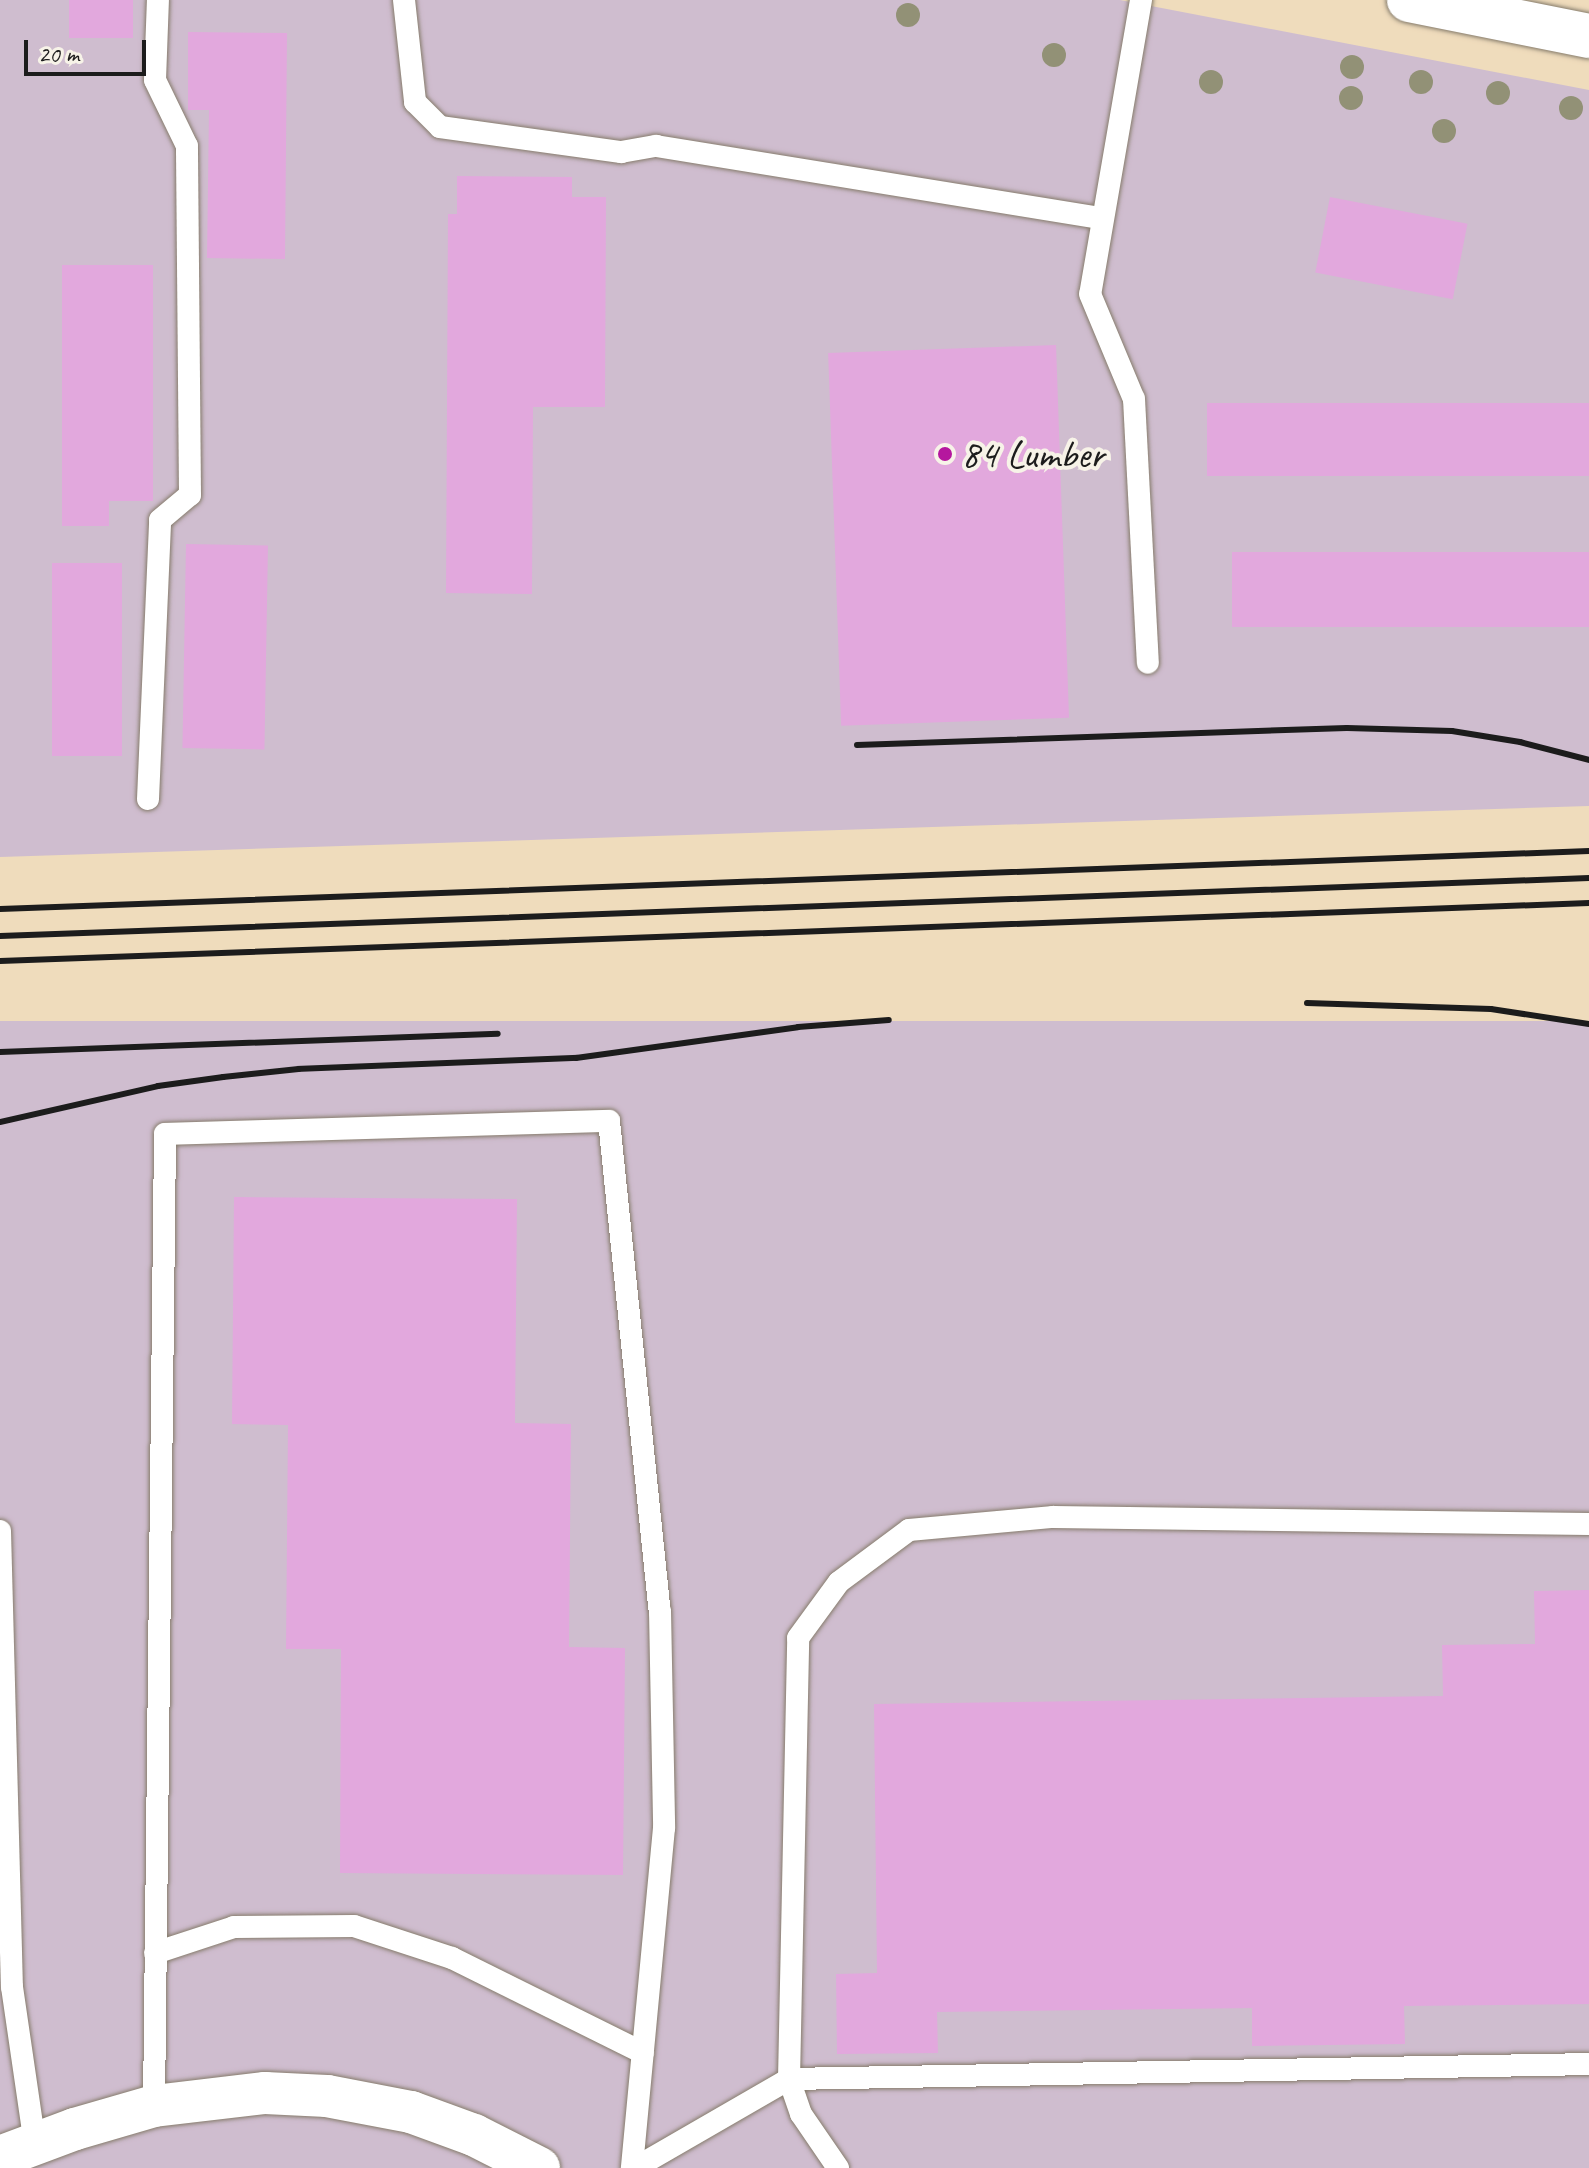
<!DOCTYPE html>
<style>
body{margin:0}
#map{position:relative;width:1589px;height:2168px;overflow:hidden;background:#efdcbc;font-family:Caveat,sans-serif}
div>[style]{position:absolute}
.industrial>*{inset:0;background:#cfbdcf;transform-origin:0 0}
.building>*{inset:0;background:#e2a8dd;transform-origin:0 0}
.roads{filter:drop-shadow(0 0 2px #867c6c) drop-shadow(0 0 2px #867c6c)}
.service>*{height:22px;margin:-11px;padding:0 11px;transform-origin:11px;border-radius:11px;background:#fff}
.minor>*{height:42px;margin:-21px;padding:0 21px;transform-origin:21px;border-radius:21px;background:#fff}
.secondary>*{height:44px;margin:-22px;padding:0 22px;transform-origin:22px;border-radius:22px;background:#fff}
.rail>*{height:6px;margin:-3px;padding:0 3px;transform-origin:3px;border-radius:3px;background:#1c1c1c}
.trees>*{width:24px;height:24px;margin:-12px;border-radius:50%;background:#929176}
.dots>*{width:22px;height:22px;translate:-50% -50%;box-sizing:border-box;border:4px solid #f7f3e8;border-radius:50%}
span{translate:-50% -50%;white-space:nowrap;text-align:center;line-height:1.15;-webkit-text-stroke:8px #f7f3e8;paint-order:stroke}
.poi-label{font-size:40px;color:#1c1c1c}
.left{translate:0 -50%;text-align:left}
.scale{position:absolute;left:24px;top:40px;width:122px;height:36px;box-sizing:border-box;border:4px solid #1c1c1c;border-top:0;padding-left:10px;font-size:24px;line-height:28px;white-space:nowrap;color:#1c1c1c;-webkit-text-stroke:6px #f7f3e8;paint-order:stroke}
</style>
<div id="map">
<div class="industrial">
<i style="clip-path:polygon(0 0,1120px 0,1589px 90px,1589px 806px,0 857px)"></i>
<i style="left:1589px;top:1021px;width:1147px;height:1590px;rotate:90deg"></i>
</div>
<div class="building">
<i style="left:69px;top:0;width:64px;height:38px"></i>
<i style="clip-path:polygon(188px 32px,287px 33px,285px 259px,207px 258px,209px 110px,188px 110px)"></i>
<i style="clip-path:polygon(457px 176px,572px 177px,572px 197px,606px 197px,605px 407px,533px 407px,532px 594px,446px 593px,448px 214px,457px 214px)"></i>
<i style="left:1330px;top:197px;width:140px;height:77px;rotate:11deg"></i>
<i style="clip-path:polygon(62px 265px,153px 265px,153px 501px,109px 501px,109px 526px,62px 526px)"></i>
<i style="left:1056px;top:345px;width:373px;height:228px;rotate:88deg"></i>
<i style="left:1589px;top:403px;width:73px;height:382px;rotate:90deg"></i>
<i style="left:186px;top:544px;width:82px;height:204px;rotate:1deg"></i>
<i style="left:1589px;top:552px;width:75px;height:357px;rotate:90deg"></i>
<i style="left:52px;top:563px;width:70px;height:193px"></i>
<i style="clip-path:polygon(234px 1197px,517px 1199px,515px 1423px,571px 1424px,569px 1647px,625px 1648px,623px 1875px,340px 1873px,341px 1649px,286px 1649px,288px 1425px,232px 1424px)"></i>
<i style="clip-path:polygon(1589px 1590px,1589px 2004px,1404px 2006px,1405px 2044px,1252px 2046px,1252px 2008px,937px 2012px,938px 2053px,837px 2054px,836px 1974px,877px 1973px,874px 1704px,1443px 1696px,1442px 1645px,1535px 1644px,1534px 1591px)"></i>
</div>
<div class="roads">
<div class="service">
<i style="left:404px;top:0;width:103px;rotate:83.8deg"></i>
<i style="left:415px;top:102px;width:35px;rotate:45deg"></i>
<i style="left:440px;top:127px;width:183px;rotate:7.9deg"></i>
<i style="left:621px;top:152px;width:36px;rotate:-10deg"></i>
<i style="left:656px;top:146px;width:452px;rotate:9.2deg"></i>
<i style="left:1141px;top:0;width:298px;rotate:99.8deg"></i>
<i style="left:1090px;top:294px;width:114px;rotate:67.3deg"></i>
<i style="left:1134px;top:399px;width:264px;rotate:87deg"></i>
<i style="left:148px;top:799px;width:279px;rotate:-87.5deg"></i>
<i style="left:160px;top:520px;width:39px;rotate:-40deg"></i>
<i style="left:190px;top:495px;width:349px;rotate:-90.5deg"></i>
<i style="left:187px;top:146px;width:73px;rotate:-115.9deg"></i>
<i style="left:155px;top:80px;width:80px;rotate:-87.9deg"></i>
<i style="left:0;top:1531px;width:456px;rotate:88.5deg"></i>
<i style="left:12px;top:1987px;width:160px;rotate:81.7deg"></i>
<i style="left:155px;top:1953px;width:83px;rotate:-18.2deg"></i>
<i style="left:234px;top:1927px;width:120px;rotate:-0.5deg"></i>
<i style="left:354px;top:1926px;width:103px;rotate:18.1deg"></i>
<i style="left:452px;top:1958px;width:213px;rotate:26.4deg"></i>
<i style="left:154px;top:2106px;width:972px;rotate:-89.35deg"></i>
<i style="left:165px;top:1134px;width:444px;rotate:-1.7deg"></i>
<i style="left:609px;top:1121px;width:493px;rotate:84.1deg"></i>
<i style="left:660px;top:1611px;width:217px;rotate:88.9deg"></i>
<i style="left:664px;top:1828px;width:342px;rotate:95.4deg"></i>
<i style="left:635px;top:2168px;width:178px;rotate:-30deg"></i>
<i style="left:789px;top:2079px;width:441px;rotate:-88.8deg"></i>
<i style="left:798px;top:1638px;width:69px;rotate:-53.8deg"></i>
<i style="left:839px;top:1582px;width:87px;rotate:-36.6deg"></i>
<i style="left:909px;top:1530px;width:145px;rotate:-5.2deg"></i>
<i style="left:1053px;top:1517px;width:536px;rotate:0.75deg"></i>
<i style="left:838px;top:2168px;width:65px;rotate:-124.4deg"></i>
<i style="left:801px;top:2114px;width:37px;rotate:-109deg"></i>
<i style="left:789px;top:2079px;width:800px;rotate:-1.07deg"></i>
</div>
<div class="minor">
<i style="left:0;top:2157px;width:80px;rotate:-20.5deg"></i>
<i style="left:75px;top:2129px;width:82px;rotate:-16.2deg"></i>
<i style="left:154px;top:2106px;width:112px;rotate:-6.7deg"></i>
<i style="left:265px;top:2093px;width:62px;rotate:2.8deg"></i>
<i style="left:327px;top:2096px;width:86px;rotate:10.8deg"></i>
<i style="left:411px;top:2112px;width:67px;rotate:20.1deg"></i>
<i style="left:474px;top:2135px;width:73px;rotate:26.9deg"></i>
</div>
<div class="secondary">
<i style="left:1409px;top:0;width:184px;rotate:11.3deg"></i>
</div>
</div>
<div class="rail">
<i style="left:857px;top:745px;width:490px;rotate:-2deg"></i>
<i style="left:1347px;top:728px;width:105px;rotate:1.6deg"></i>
<i style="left:1452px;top:731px;width:69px;rotate:9.2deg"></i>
<i style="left:1520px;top:742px;width:71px;rotate:14.6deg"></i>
<i style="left:0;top:909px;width:1590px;rotate:-2.09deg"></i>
<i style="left:0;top:936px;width:1590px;rotate:-2.09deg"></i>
<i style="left:0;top:961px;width:1590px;rotate:-2.09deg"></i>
<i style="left:1307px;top:1003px;width:184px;rotate:1.9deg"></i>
<i style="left:1491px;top:1009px;width:99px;rotate:8.7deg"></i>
<i style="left:0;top:1052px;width:498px;rotate:-2.1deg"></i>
<i style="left:0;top:1122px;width:162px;rotate:-12.8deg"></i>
<i style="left:158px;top:1086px;width:66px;rotate:-7.9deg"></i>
<i style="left:223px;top:1077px;width:76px;rotate:-6deg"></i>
<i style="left:299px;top:1069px;width:277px;rotate:-2.3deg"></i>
<i style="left:576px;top:1058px;width:224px;rotate:-7.9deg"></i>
<i style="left:798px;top:1027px;width:91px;rotate:-4.4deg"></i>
</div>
<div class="trees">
<i style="left:908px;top:15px"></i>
<i style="left:1054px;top:55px"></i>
<i style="left:1352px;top:67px"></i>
<i style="left:1211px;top:82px"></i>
<i style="left:1421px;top:82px"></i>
<i style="left:1498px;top:93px"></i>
<i style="left:1351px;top:98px"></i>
<i style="left:1571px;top:108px"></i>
<i style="left:1444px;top:131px"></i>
</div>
<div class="dots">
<i style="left:945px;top:454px;background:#b5179e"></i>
</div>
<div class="poi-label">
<span class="left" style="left:961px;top:454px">84 Lumber</span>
</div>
<div class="scale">20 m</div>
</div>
